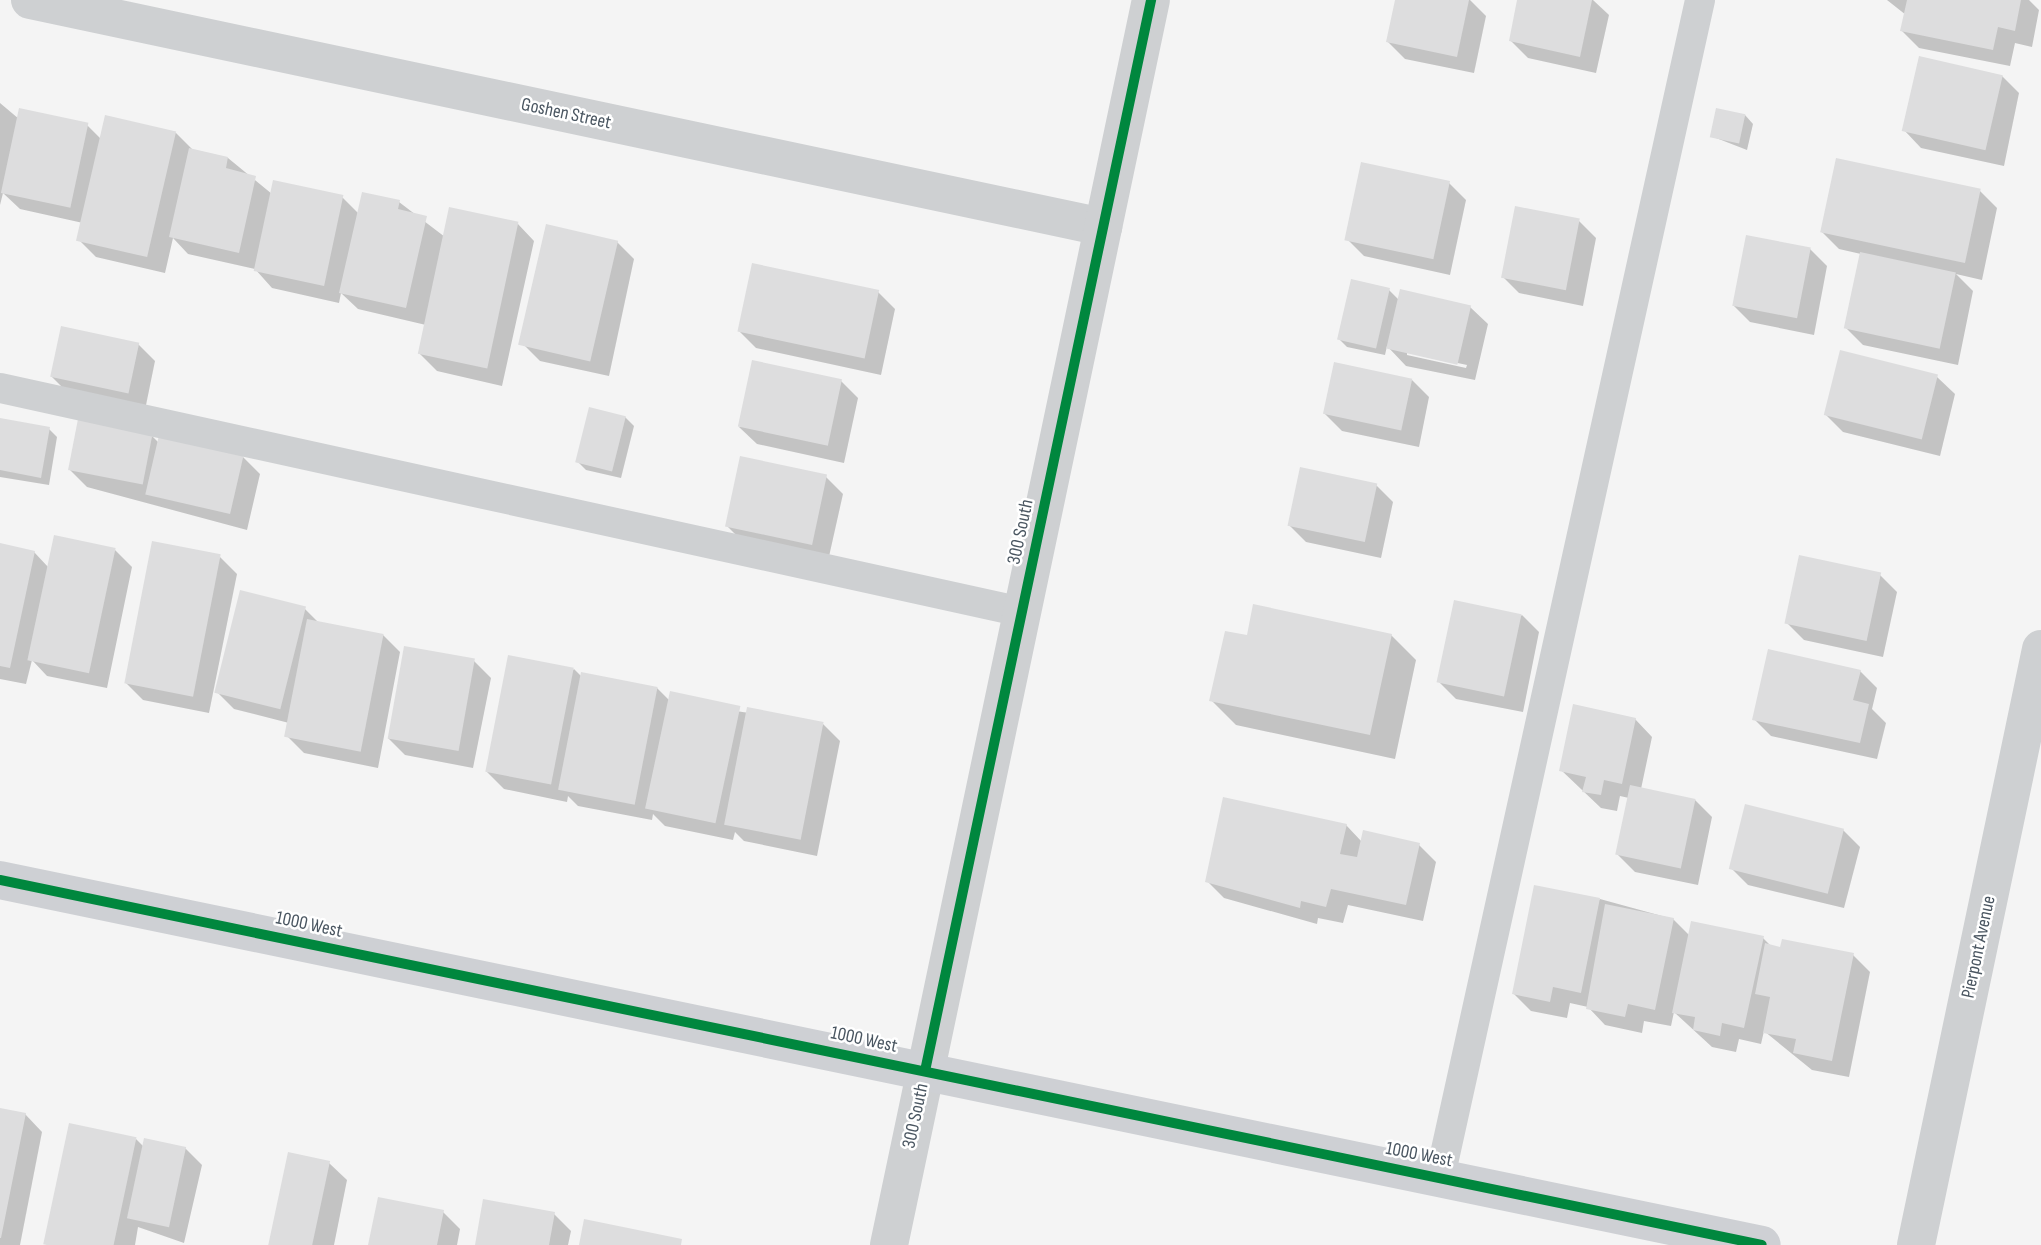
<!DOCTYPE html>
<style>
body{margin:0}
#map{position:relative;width:2041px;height:1245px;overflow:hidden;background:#f4f4f4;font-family:"Sofia Sans Condensed",sans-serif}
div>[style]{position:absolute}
.shadow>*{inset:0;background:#0003}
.building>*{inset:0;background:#ddddde;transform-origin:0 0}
.lane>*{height:30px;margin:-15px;padding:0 15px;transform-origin:15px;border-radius:15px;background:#ced0d2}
.street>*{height:38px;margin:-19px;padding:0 19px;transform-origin:19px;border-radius:19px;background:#ced0d2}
.secondary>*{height:38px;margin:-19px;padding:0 19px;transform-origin:19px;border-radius:19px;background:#ced0d4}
.cycleway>*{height:10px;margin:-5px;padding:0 5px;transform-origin:5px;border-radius:5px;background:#00873e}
span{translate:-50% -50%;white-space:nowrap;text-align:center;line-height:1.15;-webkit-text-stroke:5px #fff;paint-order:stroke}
.street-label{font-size:19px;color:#4a5661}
</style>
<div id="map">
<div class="shadow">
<i style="clip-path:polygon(1397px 0,1470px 0,1486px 16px,1474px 73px,1405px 59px,1388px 42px)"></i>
<i style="clip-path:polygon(1519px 0,1593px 0,1609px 15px,1596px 73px,1528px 58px,1510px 40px)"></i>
<i style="clip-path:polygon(1887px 0,2029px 0,2039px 10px,2032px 47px,2015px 43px,2010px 66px,1919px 48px,1902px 31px,1906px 15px)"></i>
<i style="clip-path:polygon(2002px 76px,2019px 93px,2004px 166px,1921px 148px,1904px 130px)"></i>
<i style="clip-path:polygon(0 103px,19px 119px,87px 125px,101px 139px,176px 133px,193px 150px,228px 158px,272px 194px,342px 197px,359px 214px,399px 202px,445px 237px,517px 223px,534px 241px,502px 386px,437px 371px,420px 354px,426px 325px,358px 309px,341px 293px,339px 303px,272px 288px,255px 269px,188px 254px,173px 238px,165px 273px,96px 257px,79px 240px,83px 223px,20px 209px,3px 193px,0 205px)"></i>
<i style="clip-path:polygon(1745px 115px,1753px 124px,1747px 150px,1711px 136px)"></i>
<i style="clip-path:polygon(1449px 183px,1466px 200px,1450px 275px,1364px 256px,1347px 239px)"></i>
<i style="clip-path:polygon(1980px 191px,1997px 208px,1982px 280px,1956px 274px,1973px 291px,1958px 365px,1863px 345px,1846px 328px,1861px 254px,1839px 249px,1822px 232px)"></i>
<i style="clip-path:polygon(1579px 221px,1596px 238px,1583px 306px,1519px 293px,1502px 276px)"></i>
<i style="clip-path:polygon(617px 242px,634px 259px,609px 376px,540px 361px,523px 344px)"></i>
<i style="clip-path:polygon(1810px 249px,1827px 266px,1814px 335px,1750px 322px,1733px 305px)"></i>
<i style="clip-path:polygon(evenodd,1389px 290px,1400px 301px,1470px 307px,1488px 324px,1475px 380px,1406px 366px,1387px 346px,1385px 355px,1347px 347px,1339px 339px,1389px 290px,1407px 352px,1467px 365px,1466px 368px,1407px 355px,1407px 352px)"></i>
<i style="clip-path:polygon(878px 292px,895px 309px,881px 375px,756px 348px,739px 331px)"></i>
<i style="clip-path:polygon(138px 344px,155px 361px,145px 410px,69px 394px,52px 377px)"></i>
<i style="clip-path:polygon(1937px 377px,1955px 394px,1940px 456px,1843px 432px,1826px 415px)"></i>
<i style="clip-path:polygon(1412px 380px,1429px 397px,1419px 447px,1342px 431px,1325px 414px)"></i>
<i style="clip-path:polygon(841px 381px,858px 398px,844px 463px,757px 444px,739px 427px)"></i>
<i style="clip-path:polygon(625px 417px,634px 426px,621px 478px,586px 470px,578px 462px)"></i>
<i style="clip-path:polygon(0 420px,49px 429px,57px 437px,49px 485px,0 477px)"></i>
<i style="clip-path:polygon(151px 435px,159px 443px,243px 457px,260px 474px,247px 530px,87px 487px,70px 470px)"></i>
<i style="clip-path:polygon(826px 477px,843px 494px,828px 561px,743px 542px,726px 525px)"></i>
<i style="clip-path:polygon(1376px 485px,1393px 502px,1381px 558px,1306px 542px,1289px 525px)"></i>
<i style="clip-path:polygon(0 545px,34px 552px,49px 568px,115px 550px,132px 567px,107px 688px,47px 676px,32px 660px,26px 684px,0 679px)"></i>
<i style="clip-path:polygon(220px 557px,237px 574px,209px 713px,143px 700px,126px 683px)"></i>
<i style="clip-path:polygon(1880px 575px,1897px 592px,1883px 657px,1804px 640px,1787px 623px)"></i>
<i style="clip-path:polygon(305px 609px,319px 623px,383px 635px,400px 652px,378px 768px,304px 753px,287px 736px,289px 723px,234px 709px,217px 692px)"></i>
<i style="clip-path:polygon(1522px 615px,1539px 632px,1523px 712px,1456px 699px,1439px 682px)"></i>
<i style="clip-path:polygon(1391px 635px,1416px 660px,1395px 759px,1236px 725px,1211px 700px,1248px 637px)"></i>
<i style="clip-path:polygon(474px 661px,491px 678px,473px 768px,405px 755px,388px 738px)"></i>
<i style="clip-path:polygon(574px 669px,582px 677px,657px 688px,670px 701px,823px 724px,840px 741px,817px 856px,744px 841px,735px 832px,733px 840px,665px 826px,653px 814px,652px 820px,578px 806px,568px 796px,567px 802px,504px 789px,487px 772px)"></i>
<i style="clip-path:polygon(1860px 671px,1877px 688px,1872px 709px,1886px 723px,1877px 759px,1771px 736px,1754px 719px)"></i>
<i style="clip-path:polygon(1635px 719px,1652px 737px,1641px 789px,1695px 800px,1712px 817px,1698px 885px,1635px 872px,1618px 855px,1629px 798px,1620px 796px,1617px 811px,1601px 808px,1561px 770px)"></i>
<i style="clip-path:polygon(1346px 825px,1362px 842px,1419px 845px,1436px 862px,1423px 921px,1348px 905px,1343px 923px,1318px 918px,1317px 924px,1224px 898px,1207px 881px)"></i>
<i style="clip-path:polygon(1843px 830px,1860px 847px,1844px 908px,1748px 885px,1731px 868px)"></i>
<i style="clip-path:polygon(1600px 899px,1673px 919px,1690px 936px,1763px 938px,1772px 947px,1853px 955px,1870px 972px,1849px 1077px,1812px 1070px,1764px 1031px,1761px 1044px,1739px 1039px,1736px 1052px,1712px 1047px,1674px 1012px,1671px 1026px,1644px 1021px,1642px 1033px,1605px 1025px,1588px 1007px,1570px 1003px,1567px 1018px,1531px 1011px,1514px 994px)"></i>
<i style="clip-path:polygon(0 1109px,25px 1114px,42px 1132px,20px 1245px,0 1245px)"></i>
<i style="clip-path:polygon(136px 1139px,144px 1147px,185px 1148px,202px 1165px,184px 1243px,138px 1227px,135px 1245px,47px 1245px)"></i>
<i style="clip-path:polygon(329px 1163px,347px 1180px,334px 1245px,271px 1245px)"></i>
<i style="clip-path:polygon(443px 1212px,460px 1229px,457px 1245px,370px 1245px)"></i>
<i style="clip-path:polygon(554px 1214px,571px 1231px,568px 1245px,477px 1245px)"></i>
</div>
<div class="building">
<i style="clip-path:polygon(1395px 0,1469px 0,1457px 57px,1386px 42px)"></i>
<i style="clip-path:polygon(1517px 0,1592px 0,1580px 57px,1509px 41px)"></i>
<i style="clip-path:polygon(1907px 0,2021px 0,2015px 31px,1998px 27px,1993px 50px,1900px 31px)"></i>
<i style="left:1919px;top:56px;width:86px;height:77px;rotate:13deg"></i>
<i style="left:19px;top:108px;width:71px;height:87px;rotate:12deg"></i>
<i style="left:1716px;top:108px;width:30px;height:30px;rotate:12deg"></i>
<i style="left:105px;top:115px;width:73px;height:129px;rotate:13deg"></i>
<i style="clip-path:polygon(189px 148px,228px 157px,226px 168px,256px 176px,239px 253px,169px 237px)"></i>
<i style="left:1836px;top:158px;width:148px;height:76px;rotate:12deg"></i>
<i style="left:1361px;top:162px;width:91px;height:80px;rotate:12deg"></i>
<i style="left:273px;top:180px;width:72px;height:93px;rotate:12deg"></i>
<i style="clip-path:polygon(362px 192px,400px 200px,398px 209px,427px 216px,406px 308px,339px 293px)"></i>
<i style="left:1515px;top:206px;width:66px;height:73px;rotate:11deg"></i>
<i style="left:449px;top:207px;width:71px;height:150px;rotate:12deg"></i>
<i style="left:546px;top:224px;width:74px;height:124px;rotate:13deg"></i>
<i style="left:1746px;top:235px;width:66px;height:72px;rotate:11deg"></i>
<i style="left:1860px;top:252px;width:98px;height:78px;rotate:12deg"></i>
<i style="left:752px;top:263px;width:130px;height:70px;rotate:12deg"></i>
<i style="left:1351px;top:279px;width:40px;height:62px;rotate:13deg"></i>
<i style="left:1400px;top:289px;width:73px;height:61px;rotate:13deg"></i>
<i style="left:61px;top:326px;width:80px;height:52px;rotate:12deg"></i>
<i style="left:1840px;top:350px;width:101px;height:67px;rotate:14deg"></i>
<i style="left:752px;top:360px;width:92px;height:68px;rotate:12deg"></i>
<i style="left:1334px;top:362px;width:80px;height:53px;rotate:12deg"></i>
<i style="left:589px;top:407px;width:38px;height:57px;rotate:14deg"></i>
<i style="clip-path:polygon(0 418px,50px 427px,41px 478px,0 470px)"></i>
<i style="left:78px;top:419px;width:76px;height:52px;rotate:11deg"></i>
<i style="left:159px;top:435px;width:87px;height:61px;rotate:13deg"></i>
<i style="left:740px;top:456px;width:89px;height:72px;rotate:12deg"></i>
<i style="left:1300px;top:467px;width:79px;height:60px;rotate:12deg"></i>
<i style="left:54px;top:535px;width:63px;height:128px;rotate:12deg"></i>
<i style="left:152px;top:541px;width:70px;height:145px;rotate:11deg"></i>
<i style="clip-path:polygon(0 543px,35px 551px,10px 668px,0 666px)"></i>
<i style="left:1799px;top:555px;width:84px;height:70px;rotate:12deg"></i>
<i style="left:240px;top:590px;width:68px;height:106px;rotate:14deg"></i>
<i style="left:1454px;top:600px;width:69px;height:84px;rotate:12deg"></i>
<i style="clip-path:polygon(1253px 604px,1392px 634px,1370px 735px,1209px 701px,1225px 631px,1247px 635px)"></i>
<i style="left:307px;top:619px;width:78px;height:120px;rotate:11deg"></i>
<i style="left:404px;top:646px;width:72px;height:94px;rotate:10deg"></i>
<i style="clip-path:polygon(1768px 649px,1861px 670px,1853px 700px,1869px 704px,1860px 743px,1752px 720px)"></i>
<i style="left:508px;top:655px;width:67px;height:119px;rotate:11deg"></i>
<i style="left:581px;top:672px;width:78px;height:120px;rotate:11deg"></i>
<i style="left:670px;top:691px;width:72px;height:120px;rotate:12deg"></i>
<i style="clip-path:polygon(1573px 704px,1636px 718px,1622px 784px,1604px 780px,1601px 795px,1582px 792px,1586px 777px,1559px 771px)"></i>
<i style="left:747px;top:707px;width:78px;height:120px;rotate:11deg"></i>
<i style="left:1630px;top:785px;width:67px;height:71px;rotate:12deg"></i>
<i style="clip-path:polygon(1223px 797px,1347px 824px,1340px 854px,1357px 857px,1363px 830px,1420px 843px,1406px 905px,1331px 889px,1326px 907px,1301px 901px,1300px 908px,1205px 882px)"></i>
<i style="left:1745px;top:804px;width:102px;height:67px;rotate:14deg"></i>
<i style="clip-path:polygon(1534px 885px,1600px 898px,1581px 993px,1553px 987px,1550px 1002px,1512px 994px)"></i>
<i style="clip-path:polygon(1605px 904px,1674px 918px,1655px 1010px,1628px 1004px,1625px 1017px,1586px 1009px)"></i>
<i style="clip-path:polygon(1691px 921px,1764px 936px,1744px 1028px,1722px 1023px,1720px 1036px,1693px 1030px,1695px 1017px,1672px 1013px)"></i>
<i style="clip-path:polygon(1782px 939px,1854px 953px,1832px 1061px,1793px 1053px,1796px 1039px,1763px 1033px,1770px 997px,1755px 994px,1765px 943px,1780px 947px)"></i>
<i style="clip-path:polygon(0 1108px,26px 1113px,1px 1238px,0 1238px)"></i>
<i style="left:69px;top:1123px;width:69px;height:124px;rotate:12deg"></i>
<i style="left:144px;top:1138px;width:43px;height:82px;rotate:12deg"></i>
<i style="left:288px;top:1152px;width:43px;height:95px;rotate:12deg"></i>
<i style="clip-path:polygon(378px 1197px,444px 1210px,437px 1245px,368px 1245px)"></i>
<i style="clip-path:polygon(483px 1199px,555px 1212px,549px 1245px,475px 1245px)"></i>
<i style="clip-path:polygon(584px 1219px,682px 1239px,681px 1245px,579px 1245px)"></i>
</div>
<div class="lane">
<i style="left:0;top:388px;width:1046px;rotate:12.36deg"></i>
<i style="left:1440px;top:1177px;width:1205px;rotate:-77.54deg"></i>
</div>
<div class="street">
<i style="left:30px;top:0;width:1097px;rotate:11.95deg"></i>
<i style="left:889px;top:1245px;width:1272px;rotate:-78.12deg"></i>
<i style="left:1916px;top:1245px;width:609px;rotate:-78.15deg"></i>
</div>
<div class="secondary">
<i style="left:0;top:880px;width:1799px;rotate:11.7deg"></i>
</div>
<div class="cycleway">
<i style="left:0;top:880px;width:1799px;rotate:11.7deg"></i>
<i style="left:925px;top:1071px;width:1095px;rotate:-78.08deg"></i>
</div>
<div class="street-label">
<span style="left:566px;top:114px;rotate:12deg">Goshen Street</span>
<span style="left:1021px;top:532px;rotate:-78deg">300 South</span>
<span style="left:309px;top:925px;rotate:12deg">1000 West</span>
<span style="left:1979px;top:947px;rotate:-78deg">Pierpont Avenue</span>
<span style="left:864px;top:1040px;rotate:12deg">1000 West</span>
<span style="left:916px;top:1116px;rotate:-78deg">300 South</span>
<span style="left:1419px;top:1155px;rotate:11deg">1000 West</span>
</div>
</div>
